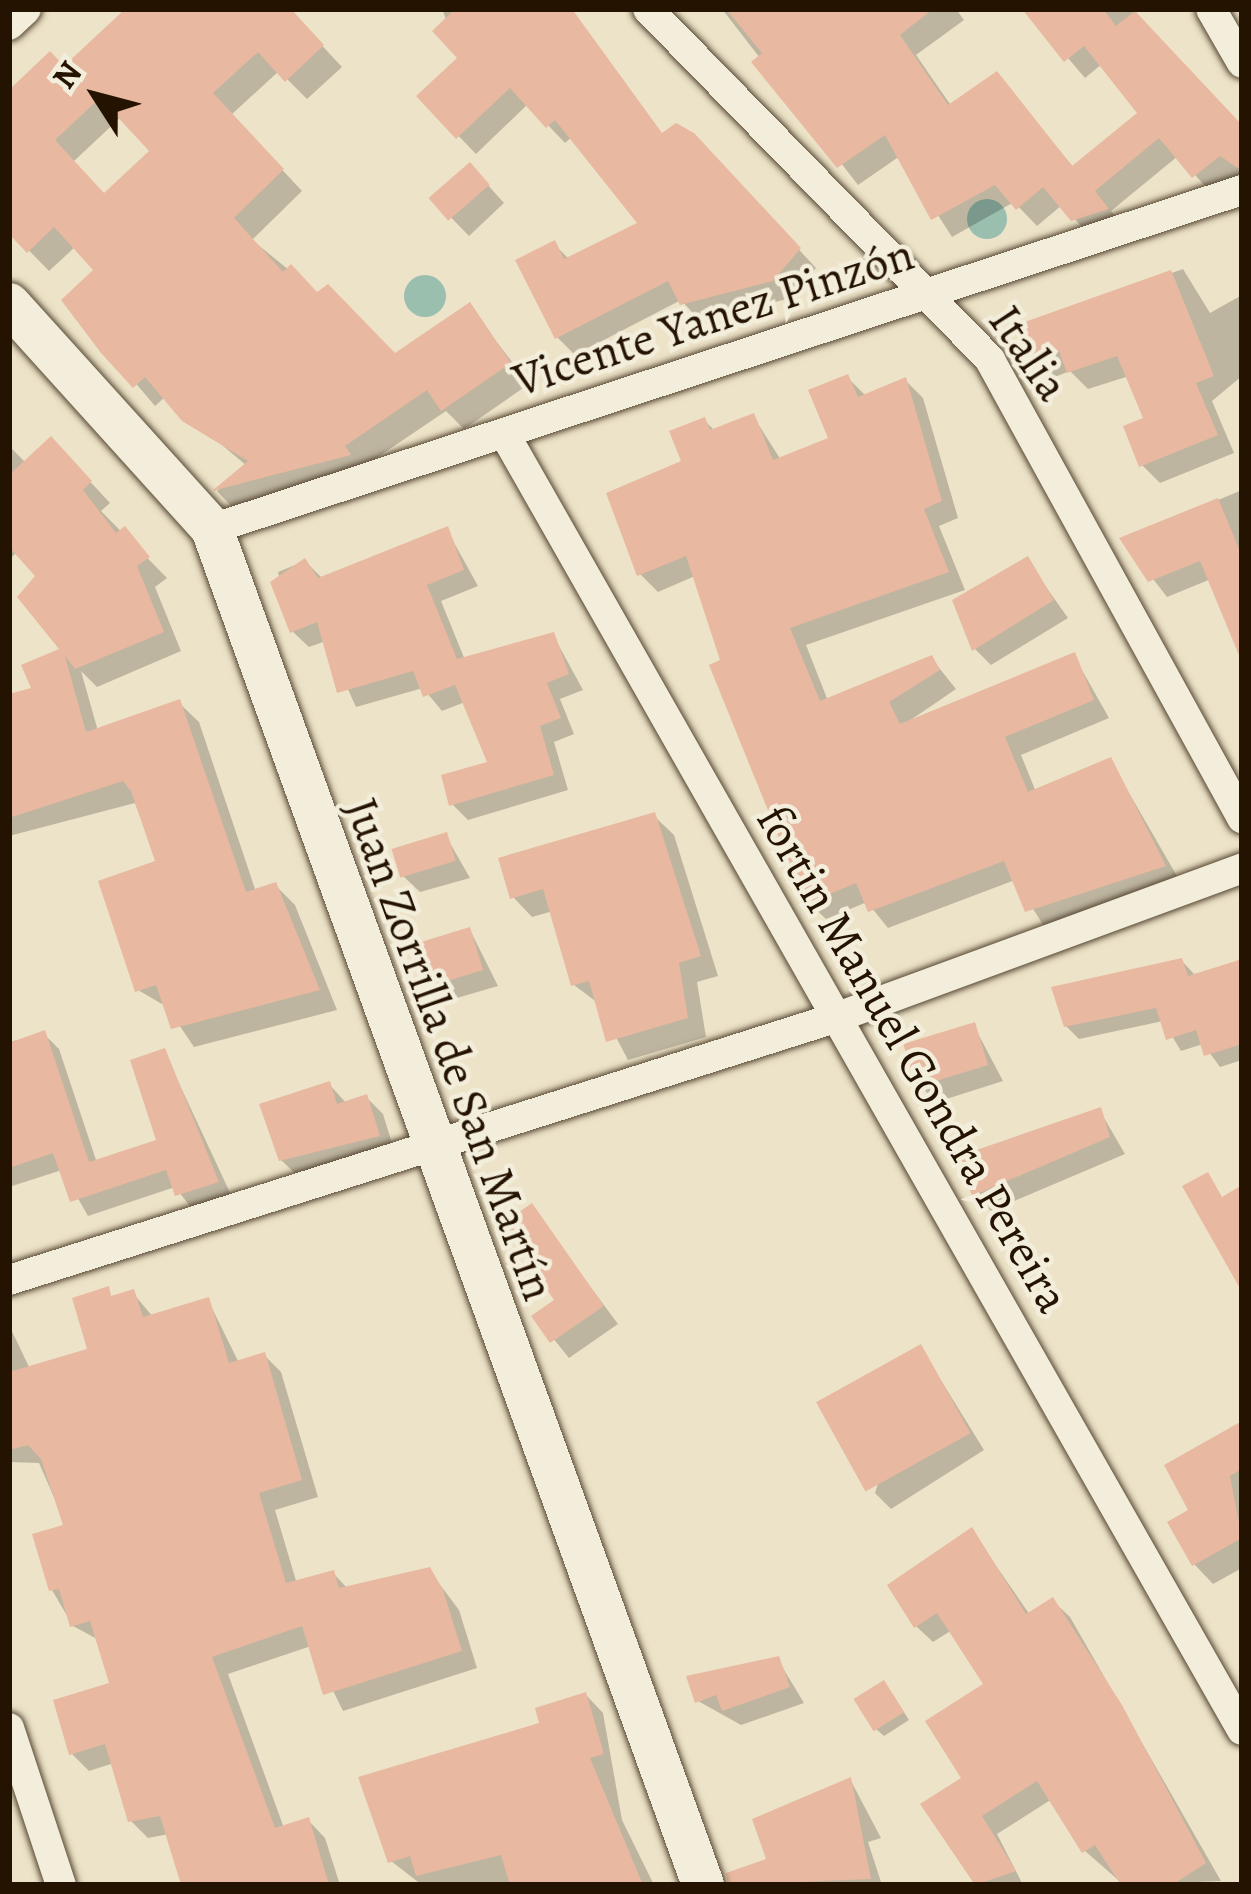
<!DOCTYPE html>
<meta charset="utf-8">
<style>
body{margin:0}
#map{position:relative;width:1251px;height:1894px;overflow:hidden;background:#ede3c8;font-family:Alegreya,serif}
div>[style]{position:absolute}
.water>*{inset:0;background:#9abfaf}
.round{border-radius:50%}
.shadow>*{inset:0;background:#0003}
.building>*{inset:0;background:#e8b8a0;transform-origin:0 0}
.roads{filter:drop-shadow(0 0 3px #564732) drop-shadow(0 0 3px #564732)}
.street>*{height:30px;margin:-15px;padding:0 15px;transform-origin:15px;border-radius:15px;background:#f3eddb}
.secondary>*{height:42px;margin:-21px;padding:0 21px;transform-origin:21px;border-radius:21px;background:#f3eddb}
span{translate:-50% -50%;white-space:nowrap;text-align:center;line-height:1.15;-webkit-text-stroke:9px #f3eddb;paint-order:stroke}
.street-label{font-size:48px;color:#241300}
.frame{position:absolute;inset:0;border:12px solid #241300;pointer-events:none}
.north{position:absolute;left:36px;top:36px;width:120px;height:120px;-webkit-text-stroke:9px #f3eddb;paint-order:stroke;rotate:306deg;font-size:33px;font-weight:700;line-height:48px;text-align:center;color:#241300}
.north::after{content:'';display:block;margin:auto;width:42px;height:54px;background:#241300;clip-path:polygon(50% 0,100% 100%,50% 72%,0 100%)}
</style>
<div id="map">
<div class="water">
<i class="round" style="left:967px;top:199px;width:40px;height:40px"></i>
<i class="round" style="left:404px;top:275px;width:42px;height:42px"></i>
</div>
<div class="shadow">
<i style="clip-path:polygon(evenodd,133px 9px,288px 9px,342px 67px,307px 99px,279px 71px,231px 115px,302px 191px,252px 240px,395px 356px,469px 306px,529px 384px,464px 429px,446px 411px,363px 467px,235px 510px,217px 491px,247px 466px,165px 397px,155px 406px,65px 300px,98px 270px,76px 246px,49px 271px,9px 230px,9px 94px,64px 69px,133px 9px,121px 117px,153px 151px,104px 196px,73px 162px,121px 117px)"></i>
<i style="clip-path:polygon(442px 9px,557px 9px,663px 136px,711px 155px,816px 268px,791px 298px,700px 321px,681px 300px,575px 355px,557px 337px,554px 244px,570px 260px,641px 224px,572px 137px,565px 143px,528px 104px,476px 154px,420px 96px,461px 58px)"></i>
<i style="clip-path:polygon(722px 9px,956px 9px,964px 20px,916px 55px,952px 107px,997px 75px,1074px 168px,1141px 114px,1102px 64px,1085px 78px,1026px 9px,1133px 9px,1242px 129px,1242px 179px,1213px 195px,1178px 156px,1111px 211px,1125px 228px,1092px 238px,1062px 205px,1037px 226px,1014px 202px,952px 237px,900px 156px,858px 185px)"></i>
<i style="clip-path:polygon(486px 183px,504px 203px,469px 236px,434px 200px)"></i>
<i style="clip-path:polygon(1183px 269px,1210px 313px,1242px 295px,1242px 376px,1212px 401px,1234px 453px,1160px 483px,1142px 465px,1147px 420px,1129px 376px,1088px 389px,1070px 371px,1052px 378px,1023px 326px)"></i>
<i style="clip-path:polygon(847px 377px,865px 395px,906px 381px,923px 398px,958px 518px,939px 526px,965px 590px,806px 645px,828px 701px,932px 659px,956px 689px,899px 728px,1074px 656px,1109px 718px,1021px 755px,1036px 792px,1110px 760px,1181px 883px,1045px 928px,1015px 880px,888px 928px,867px 902px,826px 919px,808px 902px,695px 576px,658px 592px,640px 574px,704px 420px,715px 431px,753px 416px,781px 460px,831px 439px)"></i>
<i style="clip-path:polygon(9px 446px,26px 463px,70px 460px,110px 503px,101px 511px,167px 578px,155px 587px,181px 651px,97px 687px,81px 671px,98px 731px,179px 703px,199px 722px,256px 892px,275px 885px,295px 905px,337px 1010px,194px 1047px,167px 1007px,138px 990px,159px 863px,135px 803px,9px 836px,9px 697px,35px 690px,63px 650px,39px 576px,17px 552px,9px 560px)"></i>
<i style="clip-path:polygon(1242px 490px,1242px 626px,1240px 627px,1211px 579px,1167px 597px,1123px 540px)"></i>
<i style="clip-path:polygon(447px 530px,478px 586px,441px 601px,465px 660px,553px 635px,583px 690px,560px 699px,574px 734px,554px 742px,568px 790px,468px 820px,452px 804px,491px 764px,465px 702px,442px 711px,423px 688px,356px 707px,326px 641px,309px 647px,293px 632px,278px 572px,305px 561px,321px 577px)"></i>
<i style="clip-path:polygon(1027px 560px,1068px 618px,991px 665px,975px 649px)"></i>
<i style="clip-path:polygon(654px 816px,674px 835px,718px 976px,697px 982px,706px 1037px,628px 1060px,598px 1003px,574px 985px,553px 911px,532px 917px,513px 897px)"></i>
<i style="clip-path:polygon(446px 836px,470px 878px,420px 892px,403px 876px)"></i>
<i style="clip-path:polygon(470px 930px,498px 986px,450px 1000px,434px 984px)"></i>
<i style="clip-path:polygon(1182px 961px,1194px 974px,1242px 963px,1242px 1060px,1220px 1067px,1203px 1044px,1181px 1051px,1163px 1021px,1079px 1039px,1066px 1026px)"></i>
<i style="clip-path:polygon(974px 1026px,1003px 1081px,937px 1102px,920px 1086px)"></i>
<i style="clip-path:polygon(44px 1034px,59px 1049px,97px 1163px,159px 1142px,164px 1051px,232px 1197px,193px 1210px,175px 1187px,88px 1216px,62px 1170px,9px 1187px,9px 1042px)"></i>
<i style="clip-path:polygon(329px 1084px,347px 1104px,366px 1097px,383px 1114px,395px 1153px,298px 1176px,281px 1160px)"></i>
<i style="clip-path:polygon(1100px 1111px,1125px 1154px,991px 1211px,975px 1195px)"></i>
<i style="clip-path:polygon(531px 1207px,618px 1324px,569px 1358px,535px 1316px,558px 1301px)"></i>
<i style="clip-path:polygon(133px 1293px,153px 1317px,208px 1300px,239px 1363px,264px 1355px,281px 1372px,318px 1497px,275px 1510px,297px 1584px,333px 1573px,348px 1589px,429px 1570px,459px 1610px,477px 1668px,343px 1711px,311px 1646px,228px 1674px,284px 1828px,308px 1820px,325px 1838px,340px 1885px,183px 1885px,169px 1834px,148px 1838px,131px 1821px,114px 1763px,89px 1771px,72px 1754px,112px 1685px,99px 1640px,73px 1626px,52px 1590px,67px 1527px,39px 1463px,9px 1462px,9px 1325px,30px 1369px,91px 1351px,76px 1301px)"></i>
<i style="clip-path:polygon(921px 1348px,984px 1450px,891px 1509px,875px 1493px)"></i>
<i style="clip-path:polygon(1242px 1423px,1242px 1568px,1213px 1584px,1194px 1564px,1192px 1511px)"></i>
<i style="clip-path:polygon(972px 1531px,1030px 1615px,1053px 1601px,1070px 1617px,1221px 1881px,1124px 1885px,1085px 1851px,1052px 1799px,997px 1834px,1023px 1885px,978px 1885px,924px 1805px,965px 1779px,987px 1685px,952px 1630px,933px 1642px,916px 1626px)"></i>
<i style="clip-path:polygon(778px 1660px,804px 1703px,741px 1725px,698px 1701px)"></i>
<i style="clip-path:polygon(891px 1692px,909px 1720px,884px 1736px,876px 1729px)"></i>
<i style="clip-path:polygon(586px 1695px,603px 1713px,622px 1820px,654px 1885px,422px 1885px,391px 1861px)"></i>
<i style="clip-path:polygon(851px 1781px,881px 1838px,868px 1842px,882px 1885px,754px 1885px,747px 1869px,770px 1861px)"></i>
</div>
<div class="building">
<i style="clip-path:polygon(evenodd,125px 9px,291px 9px,324px 45px,285px 82px,258px 52px,213px 93px,284px 169px,234px 218px,283px 272px,291px 264px,317px 292px,328px 284px,395px 353px,470px 302px,511px 363px,441px 411px,427px 390px,345px 446px,351px 455px,212px 491px,248px 461px,182px 421px,145px 377px,133px 388px,101px 353px,61px 300px,93px 270px,54px 227px,27px 253px,9px 234px,9px 90px,50px 51px,64px 66px,125px 9px,100px 98px,149px 151px,104px 193px,55px 140px,100px 98px)"></i>
<i style="clip-path:polygon(455px 9px,572px 9px,662px 133px,676px 123px,694px 133px,801px 248px,773px 281px,680px 305px,668px 281px,555px 339px,515px 260px,555px 240px,564px 259px,637px 223px,555px 120px,546px 128px,510px 88px,456px 139px,416px 96px,457px 58px,432px 31px)"></i>
<i style="clip-path:polygon(726px 9px,933px 9px,900px 35px,948px 105px,997px 71px,1072px 166px,1137px 113px,1084px 46px,1064px 62px,1022px 9px,1103px 9px,1116px 26px,1135px 11px,1242px 125px,1242px 171px,1220px 156px,1192px 178px,1159px 138px,1095px 191px,1109px 209px,1071px 221px,1043px 187px,1016px 210px,995px 185px,931px 220px,885px 135px,837px 168px,751px 62px,762px 53px)"></i>
<i style="left:470px;top:162px;width:30px;height:55px;rotate:49deg"></i>
<i style="clip-path:polygon(1171px 270px,1214px 376px,1196px 383px,1218px 435px,1139px 467px,1123px 426px,1143px 418px,1117px 356px,1067px 373px,1059px 351px,1031px 361px,1019px 324px)"></i>
<i style="clip-path:polygon(848px 374px,858px 397px,906px 377px,942px 501px,924px 509px,949px 572px,790px 628px,820px 701px,932px 655px,940px 670px,889px 702px,900px 724px,1075px 652px,1094px 700px,1005px 737px,1028px 792px,1111px 757px,1166px 866px,1025px 912px,1004px 861px,868px 912px,856px 883px,806px 904px,709px 665px,720px 660px,686px 556px,637px 576px,606px 493px,681px 461px,669px 431px,705px 417px,710px 430px,754px 413px,773px 460px,828px 438px,808px 390px)"></i>
<i style="clip-path:polygon(51px 436px,92px 481px,83px 490px,116px 533px,125px 526px,150px 557px,137px 566px,164px 632px,75px 669px,65px 656px,86px 732px,180px 699px,246px 892px,276px 882px,320px 990px,171px 1029px,156px 985px,135px 992px,98px 881px,155px 861px,131px 791px,123px 781px,9px 818px,9px 694px,31px 688px,21px 665px,59px 649px,17px 597px,35px 576px,9px 547px,9px 475px)"></i>
<i style="clip-path:polygon(1218px 498px,1242px 556px,1241px 660px,1200px 561px,1148px 582px,1119px 538px)"></i>
<i style="clip-path:polygon(448px 526px,464px 570px,427px 585px,457px 659px,554px 632px,569px 674px,547px 683px,561px 718px,540px 726px,554px 775px,449px 806px,441px 775px,487px 762px,455px 685px,423px 697px,413px 671px,337px 693px,317px 622px,290px 633px,270px 582px,305px 558px,318px 578px)"></i>
<i style="clip-path:polygon(1028px 556px,1054px 600px,972px 651px,952px 600px)"></i>
<i style="clip-path:polygon(655px 812px,701px 956px,679px 963px,688px 1018px,606px 1042px,589px 981px,571px 986px,543px 889px,510px 899px,498px 858px)"></i>
<i style="left:447px;top:832px;width:30px;height:58px;rotate:73deg"></i>
<i style="left:470px;top:927px;width:45px;height:53px;rotate:73deg"></i>
<i style="clip-path:polygon(1182px 958px,1188px 976px,1242px 959px,1242px 1044px,1204px 1056px,1196px 1030px,1166px 1040px,1156px 1008px,1064px 1027px,1051px 987px)"></i>
<i style="left:975px;top:1022px;width:45px;height:75px;rotate:73deg"></i>
<i style="clip-path:polygon(45px 1030px,89px 1162px,156px 1140px,130px 1060px,165px 1048px,219px 1182px,175px 1196px,166px 1170px,70px 1202px,53px 1153px,9px 1168px,9px 1043px)"></i>
<i style="clip-path:polygon(330px 1081px,337px 1104px,367px 1094px,380px 1136px,279px 1161px,259px 1104px)"></i>
<i style="clip-path:polygon(1101px 1107px,1110px 1137px,972px 1196px,959px 1156px)"></i>
<i style="clip-path:polygon(1208px 1172px,1222px 1197px,1242px 1185px,1242px 1292px,1182px 1186px)"></i>
<i style="clip-path:polygon(532px 1203px,604px 1306px,550px 1343px,531px 1316px,554px 1300px,502px 1224px)"></i>
<i style="clip-path:polygon(109px 1286px,111px 1296px,134px 1289px,143px 1317px,209px 1297px,229px 1363px,265px 1352px,302px 1480px,259px 1493px,286px 1583px,334px 1570px,339px 1588px,430px 1567px,443px 1590px,462px 1651px,323px 1695px,302px 1626px,212px 1657px,275px 1828px,309px 1817px,329px 1885px,181px 1885px,160px 1816px,128px 1822px,105px 1744px,69px 1755px,53px 1700px,109px 1683px,90px 1621px,70px 1627px,59px 1589px,49px 1591px,32px 1534px,63px 1525px,41px 1459px,28px 1445px,9px 1450px,9px 1372px,87px 1349px,72px 1298px)"></i>
<i style="left:921px;top:1344px;width:102px;height:120px;rotate:61deg"></i>
<i style="clip-path:polygon(1242px 1421px,1242px 1469px,1230px 1476px,1242px 1538px,1192px 1566px,1167px 1522px,1188px 1510px,1164px 1465px)"></i>
<i style="clip-path:polygon(972px 1527px,1026px 1614px,1053px 1597px,1122px 1705px,1206px 1863px,1172px 1885px,1121px 1885px,1095px 1845px,1082px 1853px,1037px 1781px,982px 1816px,1016px 1871px,975px 1885px,920px 1804px,961px 1778px,925px 1721px,983px 1684px,937px 1613px,914px 1628px,887px 1585px)"></i>
<i style="clip-path:polygon(779px 1656px,790px 1687px,722px 1711px,716px 1695px,695px 1703px,686px 1676px)"></i>
<i style="left:884px;top:1680px;width:38px;height:36px;rotate:58deg"></i>
<i style="clip-path:polygon(586px 1692px,604px 1754px,590px 1758px,643px 1885px,510px 1885px,501px 1855px,416px 1876px,410px 1856px,388px 1863px,358px 1777px,539px 1723px,535px 1708px)"></i>
<i style="clip-path:polygon(851px 1777px,871px 1879px,728px 1885px,726px 1873px,766px 1859px,752px 1819px)"></i>
</div>
<div class="roads">
<div class="street">
<i style="left:648px;top:9px;width:490px;rotate:45.7deg"></i>
<i style="left:990px;top:360px;width:523px;rotate:61.18deg"></i>
<i style="left:1211px;top:9px;width:62px;rotate:60.1deg"></i>
<i style="left:9px;top:25px;width:23px;rotate:-43deg"></i>
<i style="left:504px;top:433px;width:1492px;rotate:60.36deg"></i>
<i style="left:212px;top:529px;width:1084px;rotate:-18.22deg"></i>
<i style="left:9px;top:1280px;width:870px;rotate:-17.6deg"></i>
<i style="left:838px;top:1017px;width:431px;rotate:-20.2deg"></i>
<i style="left:9px;top:1728px;width:165px;rotate:71.7deg"></i>
</div>
<div class="secondary">
<i style="left:9px;top:304px;width:303px;rotate:47.9deg"></i>
<i style="left:212px;top:529px;width:1442px;rotate:70.09deg"></i>
</div>
</div>
<div class="street-label">
<span style="left:713px;top:317px;rotate:-18deg">Vicente Yanez Pinzón</span>
<span style="left:1029px;top:353px;rotate:56deg">Italia</span>
<span style="left:450px;top:1049px;rotate:70deg">Juan Zorrilla de San Martín</span>
<span style="left:913px;top:1059px;rotate:60deg">fortin Manuel Gondra Pereira</span>
</div>
<div class="frame"></div>
<div class="north">N</div>
</div>
